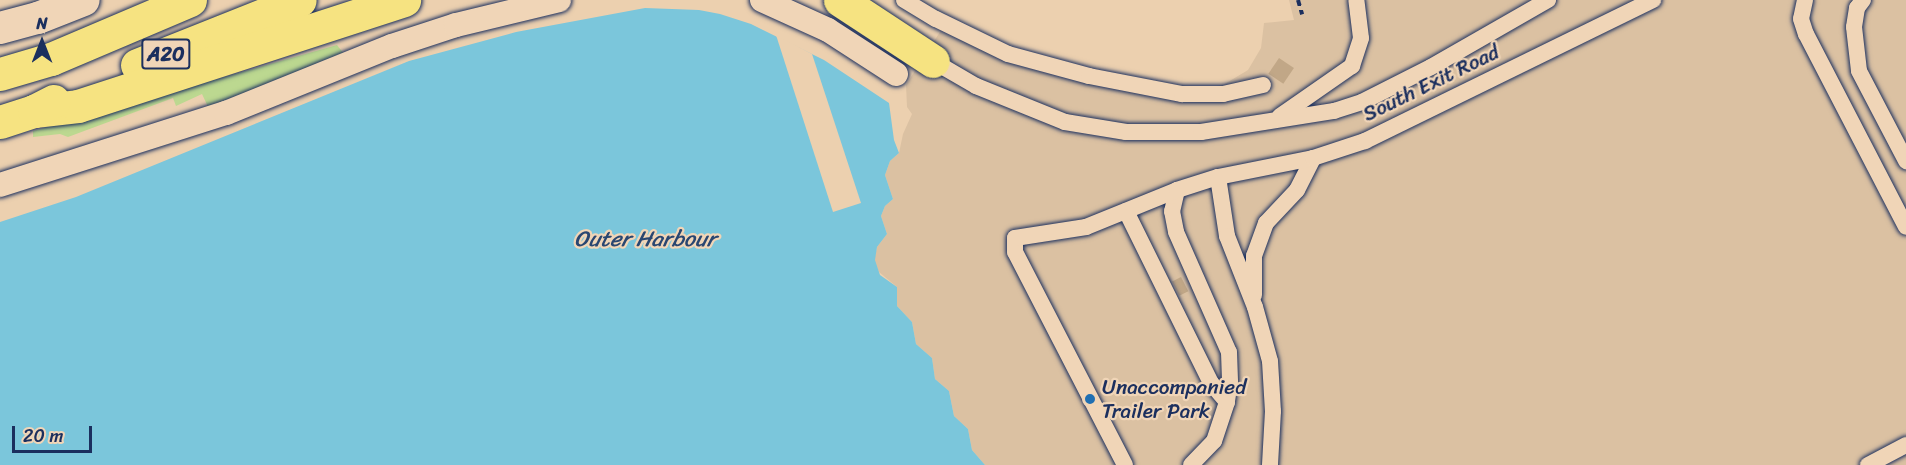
<!DOCTYPE html>
<style>
body{margin:0}
#map{position:relative;width:1906px;height:465px;overflow:hidden;background:#ecd0af;font-family:Sriracha,sans-serif}
div>[style]{position:absolute}
.built>*{inset:0;background:#dbc1a2}
.green>*{inset:0;background:#bcd890}
.water>*{inset:0;background:#7bc6db}
.pier>*{inset:0;background:#ecd0af}
.building>*{inset:0;background:#c1a787;transform-origin:0 0}
.path>*{height:4px;margin-top:-2px;transform-origin:0;background:repeating-linear-gradient(90deg,#1b2f5e 0 6px,transparent 0 10.5px)}
.roads{filter:drop-shadow(0 0 2px #1b2f5e) drop-shadow(0 0 2px #1b2f5e)}
.service>*{height:16px;margin:-8px;padding:0 8px;transform-origin:8px;border-radius:8px;background:#f0d5b7}
.pedestrian>*{height:24px;margin:-12px;padding:0 12px;transform-origin:12px;border-radius:12px;background:#f0d5b7}
.minor>*{height:32px;margin:-16px;padding:0 16px;transform-origin:16px;border-radius:16px;background:#f0d5b7}
.trunk>*{height:33px;margin:-16.5px;padding:0 16.5px;transform-origin:16.5px;border-radius:16.5px;background:#f6e381}
.dots>*{width:16px;height:16px;translate:-50% -50%;box-sizing:border-box;border:3px solid #f0d5b7;border-radius:50%}
span{translate:-50% -50%;white-space:nowrap;text-align:center;line-height:1.15;-webkit-text-stroke:4.5px #f0d5b7;paint-order:stroke}
.shield-label span{padding:2px 4px;background:#f0d5b7;border:2px solid;border-radius:4px;-webkit-text-stroke-width:0}
.shield-label{font-size:20px;color:#1b2f5e;font-weight:700}
.street-label{font-size:21px;color:#1b2f5e}
.poi-label{font-size:21px;color:#1b2f5e}
.left{translate:0 -50%;text-align:left}
.water-label{font-size:22px;color:#294671;font-style:italic}
.north{position:absolute;left:12px;top:12px;width:60px;height:60px;-webkit-text-stroke:4px #f0d5b7;paint-order:stroke;rotate:0deg;font-size:16px;font-weight:700;line-height:24px;text-align:center;color:#1b2f5e}
.north::after{content:'';display:block;margin:auto;width:21px;height:27px;background:#1b2f5e;clip-path:polygon(50% 0,100% 100%,50% 72%,0 100%)}
.scale{position:absolute;left:12px;top:426px;width:80px;height:27px;box-sizing:border-box;border:3px solid #1b2f5e;border-top:0;padding-left:8px;font-size:18px;line-height:21px;white-space:nowrap;color:#1b2f5e;-webkit-text-stroke:4px #f0d5b7;paint-order:stroke}
</style>
<div id="map">
<div class="built">
<i style="clip-path:polygon(1289px 0,1906px 0,1906px 465px,985px 465px,972px 450px,968px 429px,954px 416px,949px 391px,935px 379px,932px 358px,916px 344px,912px 322px,897px 306px,897px 287px,879px 272px,874px 260px,877px 247px,887px 234px,881px 216px,885px 206px,893px 199px,885px 175px,890px 161px,899px 153px,903px 134px,912px 114px,907px 107px,906px 85px,947px 21px,998px 46px,1084px 72px,1190px 89px,1223px 85px,1248px 70px,1261px 48px,1264px 23px,1294px 20px)"></i>
</div>
<div class="green">
<i style="clip-path:polygon(337px 45px,344px 54px,210px 111px,202px 94px,176px 106px,173px 98px,68px 137px,60px 134px,33px 137px,33px 131px)"></i>
</div>
<div class="water">
<i style="clip-path:polygon(645px 8px,699px 10px,720px 14px,751px 24px,824px 60px,889px 103px,894px 140px,899px 153px,890px 161px,885px 175px,893px 199px,885px 206px,881px 216px,887px 234px,877px 247px,875px 260px,880px 275px,897px 287px,897px 306px,912px 322px,916px 344px,932px 358px,935px 379px,949px 391px,954px 416px,968px 429px,972px 450px,985px 465px,0 465px,0 222px,76px 197px,409px 61px,516px 32px)"></i>
</div>
<div class="pier">
<i style="clip-path:polygon(776px 35px,812px 54px,861px 203px,833px 212px)"></i>
</div>
<div class="building">
<i style="left:1279px;top:58px;width:18px;height:19px;rotate:34deg"></i>
<i style="left:1181px;top:277px;width:16px;height:10px;rotate:63deg"></i>
</div>
<div class="path">
<i style="left:1298px;top:0;width:15px;rotate:74deg"></i>
</div>
<div class="roads">
<div class="service">
<i style="left:904px;top:0;width:37px;rotate:31deg"></i>
<i style="left:936px;top:19px;width:80px;rotate:25.9deg"></i>
<i style="left:1008px;top:54px;width:84px;rotate:15.2deg"></i>
<i style="left:1089px;top:76px;width:95px;rotate:11deg"></i>
<i style="left:1182px;top:94px;width:41px"></i>
<i style="left:1223px;top:94px;width:41px;rotate:-12.7deg"></i>
<i style="left:1805px;top:0;width:19px;rotate:102deg"></i>
<i style="left:1801px;top:19px;width:16px;rotate:72deg"></i>
<i style="left:1806px;top:34px;width:217px;rotate:62.6deg"></i>
<i style="left:1863px;top:0;width:10px;rotate:127deg"></i>
<i style="left:1857px;top:8px;width:19px;rotate:99deg"></i>
<i style="left:1854px;top:27px;width:44px;rotate:83.5deg"></i>
<i style="left:1859px;top:71px;width:102px;rotate:62.4deg"></i>
<i style="left:933px;top:61px;width:50px;rotate:30.2deg"></i>
<i style="left:976px;top:86px;width:96px;rotate:22deg"></i>
<i style="left:1065px;top:122px;width:62px;rotate:9.3deg"></i>
<i style="left:1126px;top:132px;width:75px"></i>
<i style="left:1201px;top:132px;width:135px;rotate:-9deg"></i>
<i style="left:1334px;top:111px;width:29px;rotate:-18deg"></i>
<i style="left:1362px;top:102px;width:77px;rotate:-26.9deg"></i>
<i style="left:1431px;top:67px;width:135px;rotate:-29.8deg"></i>
<i style="left:1280px;top:116px;width:88px;rotate:-34.8deg"></i>
<i style="left:1352px;top:66px;width:29px;rotate:-72deg"></i>
<i style="left:1361px;top:38px;width:38px;rotate:-97deg"></i>
<i style="left:1218px;top:177px;width:60px;rotate:81.3deg"></i>
<i style="left:1227px;top:236px;width:76px;rotate:68.5deg"></i>
<i style="left:1255px;top:307px;width:56px;rotate:74.5deg"></i>
<i style="left:1270px;top:361px;width:50px;rotate:86.6deg"></i>
<i style="left:1273px;top:411px;width:54px;rotate:93.2deg"></i>
<i style="left:1177px;top:190px;width:22px;rotate:103deg"></i>
<i style="left:1172px;top:211px;width:21px;rotate:79deg"></i>
<i style="left:1176px;top:232px;width:131px;rotate:66.2deg"></i>
<i style="left:1229px;top:352px;width:30px;rotate:88deg"></i>
<i style="left:1230px;top:382px;width:20px;rotate:99deg"></i>
<i style="left:1227px;top:402px;width:41px;rotate:108.4deg"></i>
<i style="left:1214px;top:441px;width:33px;rotate:134deg"></i>
<i style="left:1126px;top:211px;width:192px;rotate:63.7deg"></i>
<i style="left:1211px;top:383px;width:25px;rotate:50deg"></i>
<i style="left:1254px;top:295px;width:39px;rotate:-90deg"></i>
<i style="left:1254px;top:256px;width:35px;rotate:-70deg"></i>
<i style="left:1266px;top:223px;width:45px;rotate:-46.8deg"></i>
<i style="left:1297px;top:190px;width:36px;rotate:-63deg"></i>
<i style="left:1125px;top:465px;width:240px;rotate:-117.3deg"></i>
<i style="left:1015px;top:252px;width:14px;rotate:-90deg"></i>
<i style="left:1015px;top:238px;width:72px;rotate:-8.8deg"></i>
<i style="left:1086px;top:227px;width:98px;rotate:-22.1deg"></i>
<i style="left:1177px;top:190px;width:43px;rotate:-17.6deg"></i>
<i style="left:1218px;top:177px;width:97px;rotate:-11.3deg"></i>
<i style="left:1313px;top:158px;width:55px;rotate:-18.1deg"></i>
<i style="left:1365px;top:141px;width:321px;rotate:-26.1deg"></i>
<i style="left:1868px;top:465px;width:43px;rotate:-27.8deg"></i>
</div>
<div class="pedestrian">
<i style="left:762px;top:0;width:72px;rotate:24.4deg"></i>
<i style="left:828px;top:30px;width:81px;rotate:32.9deg"></i>
<i style="left:0;top:185px;width:237px;rotate:-17.7deg"></i>
<i style="left:226px;top:113px;width:179px;rotate:-22deg"></i>
<i style="left:392px;top:46px;width:67px;rotate:-18.2deg"></i>
<i style="left:456px;top:25px;width:106px;rotate:-13.6deg"></i>
</div>
<div class="minor">
<i style="left:0;top:28px;width:39px;rotate:-15deg"></i>
<i style="left:38px;top:18px;width:49px;rotate:-21.4deg"></i>
</div>
<div class="trunk">
<i style="left:840px;top:0;width:111px;rotate:33.3deg"></i>
<i style="left:137px;top:65px;width:175px;rotate:-21.7deg"></i>
<i style="left:0;top:74px;width:53px;rotate:-16.4deg"></i>
<i style="left:51px;top:59px;width:151px;rotate:-23deg"></i>
<i style="left:34px;top:111px;width:44px;rotate:-6.5deg"></i>
<i style="left:78px;top:106px;width:343px;rotate:-18deg"></i>
<i style="left:0;top:122px;width:36px;rotate:-18deg"></i>
<i style="left:34px;top:111px;width:22px;rotate:-27deg"></i>
</div>
</div>
<div class="dots">
<i style="left:1090px;top:399px;background:#1f6fb2"></i>
</div>
<div class="shield-label">
<span style="left:166px;top:54px">A20</span>
</div>
<div class="street-label">
<span style="left:1431px;top:83px;rotate:-26deg">South Exit Road</span>
</div>
<div class="poi-label">
<span class="left" style="left:1102px;top:399px">Unaccompanied<br>Trailer Park</span>
</div>
<div class="water-label">
<span style="left:645px;top:239px">Outer Harbour</span>
</div>
<div class="north">N</div>
<div class="scale">20 m</div>
</div>
